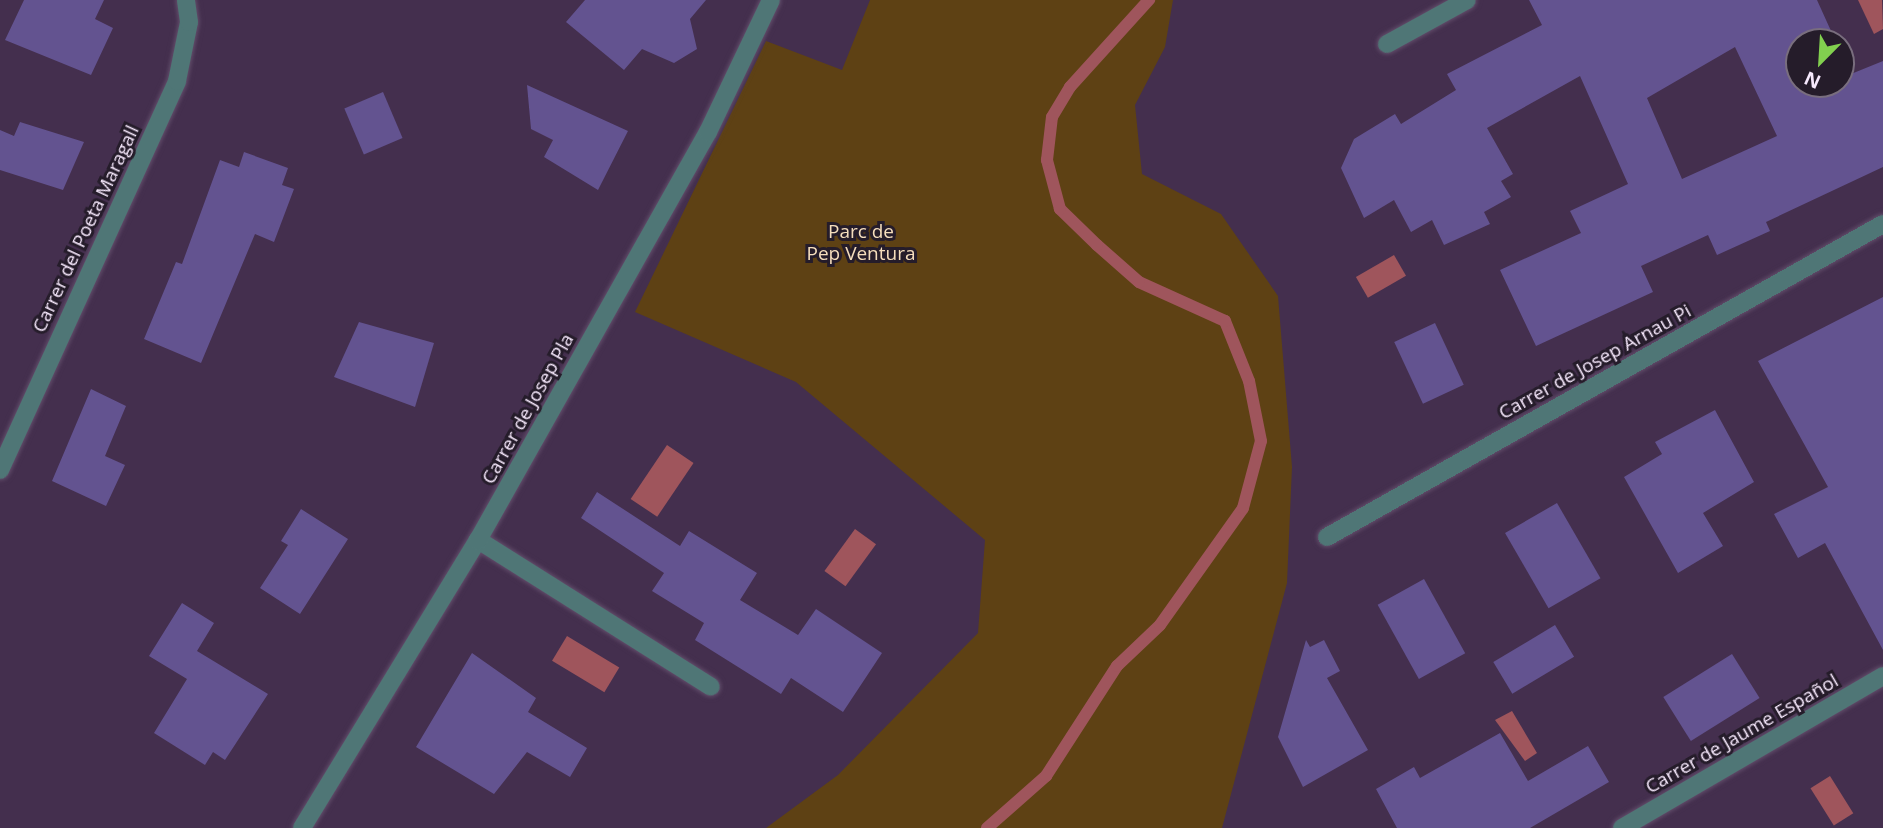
<!DOCTYPE html>
<meta charset="utf-8">
<style>
body{margin:0}
#map{position:relative;width:1883px;height:828px;overflow:hidden;background:#442f4e;font-family:"Open Sans",sans-serif}
div>[style]{position:absolute}
.green>*{inset:0;background:#5e4114}
.water>*{inset:0;background:#9f555c;transform-origin:0 0}
.stream>*{height:12px;margin:-6px;padding:0 6px;transform-origin:6px;border-radius:6px;background:#9f555c}
.building>*{inset:0;background:#635390;transform-origin:0 0}
.roads{filter:drop-shadow(0 0 2px #614d6a) drop-shadow(0 0 2px #614d6a)}
.service>*{height:18px;margin:-9px;padding:0 9px;transform-origin:9px;border-radius:9px;background:#4f7676}
.minor>*{height:18px;margin:-9px;padding:0 9px;transform-origin:9px;border-radius:9px;background:#4f7676}
span{translate:-50% -50%;white-space:nowrap;text-align:center;line-height:1.15;-webkit-text-stroke:6px #251c2a;paint-order:stroke}
.street-label{font-size:19px;color:#f7e9fd}
.park-label{font-size:19px;color:#f5ddbc}
.north{position:absolute;left:1785px;top:28px;width:70px;height:70px;box-sizing:border-box;background:#251c2a;border:2px solid #796e7e;border-radius:50%;rotate:204deg;font-size:19px;font-weight:700;line-height:28px;text-align:center;color:#f7e9fd}
.north::after{content:'';display:block;margin:auto;width:24px;height:32px;background:#82d04f;clip-path:polygon(50% 0,100% 100%,50% 72%,0 100%)}
</style>
<div id="map">
<div class="green">
<i style="clip-path:polygon(870px 0,1173px 0,1165px 47px,1135px 105px,1142px 174px,1221px 214px,1278px 296px,1292px 467px,1287px 583px,1222px 828px,766px 828px,838px 775px,978px 633px,985px 540px,796px 382px,635px 312px,766px 41px,842px 70px)"></i>
</div>
<div class="water">
<i style="clip-path:polygon(1858px 0,1882px 0,1883px 29px,1874px 34px)"></i>
<i style="left:1394px;top:255px;width:24px;height:44px;rotate:60deg"></i>
<i style="left:667px;top:445px;width:32px;height:65px;rotate:34deg"></i>
<i style="left:855px;top:529px;width:26px;height:52px;rotate:36deg"></i>
<i style="left:567px;top:636px;width:61px;height:29px;rotate:31deg"></i>
<i style="clip-path:polygon(1512px 711px,1537px 753px,1525px 761px,1495px 720px)"></i>
<i style="left:1830px;top:776px;width:44px;height:23px;rotate:58deg"></i>
</div>
<div class="stream">
<i style="left:987px;top:828px;width:79px;rotate:-41.4deg"></i>
<i style="left:1046px;top:776px;width:131px;rotate:-57.2deg"></i>
<i style="left:1117px;top:666px;width:59px;rotate:-43.6deg"></i>
<i style="left:1160px;top:625px;width:143px;rotate:-54.6deg"></i>
<i style="left:1243px;top:508px;width:69px;rotate:-75deg"></i>
<i style="left:1261px;top:441px;width:61px;rotate:-101.3deg"></i>
<i style="left:1249px;top:381px;width:65px;rotate:-111.8deg"></i>
<i style="left:1225px;top:321px;width:94px;rotate:-155.6deg"></i>
<i style="left:1139px;top:282px;width:56px;rotate:-138.6deg"></i>
<i style="left:1097px;top:245px;width:52px;rotate:-135.8deg"></i>
<i style="left:1060px;top:209px;width:51px;rotate:-104.9deg"></i>
<i style="left:1047px;top:160px;width:43px;rotate:-83.4deg"></i>
<i style="left:1052px;top:117px;width:35px;rotate:-59deg"></i>
<i style="left:1070px;top:87px;width:118px;rotate:-47.8deg"></i>
</div>
<div class="building">
<i style="clip-path:polygon(24px 0,104px 0,95px 19px,113px 28px,91px 75px,5px 40px)"></i>
<i style="clip-path:polygon(585px 0,706px 0,690px 19px,697px 49px,674px 63px,642px 49px,624px 70px,566px 22px)"></i>
<i style="clip-path:polygon(evenodd,1529px 0,1817px 0,1836px 42px,1799px 42px,1799px 84px,1841px 84px,1841px 52px,1851px 74px,1883px 61px,1883px 167px,1766px 222px,1770px 231px,1717px 255px,1708px 235px,1641px 266px,1653px 292px,1536px 346px,1500px 270px,1581px 233px,1570px 211px,1628px 184px,1580px 76px,1487px 128px,1513px 174px,1501px 181px,1511px 197px,1484px 212px,1490px 224px,1444px 245px,1432px 220px,1411px 232px,1394px 200px,1364px 218px,1341px 168px,1354px 139px,1395px 114px,1401px 124px,1456px 90px,1447px 74px,1542px 25px,1529px 0,1735px 47px,1777px 136px,1682px 179px,1647px 98px,1735px 47px)"></i>
<i style="clip-path:polygon(527px 85px,628px 131px,598px 190px,544px 157px,553px 140px,531px 129px)"></i>
<i style="left:383px;top:92px;width:50px;height:42px;rotate:67deg"></i>
<i style="clip-path:polygon(20px 122px,84px 142px,63px 190px,0 170px,0 130px,14px 136px)"></i>
<i style="clip-path:polygon(244px 152px,288px 168px,282px 185px,294px 189px,274px 242px,255px 234px,201px 363px,144px 339px,176px 262px,182px 264px,220px 160px,239px 167px)"></i>
<i style="clip-path:polygon(1883px 297px,1883px 650px,1825px 543px,1798px 558px,1774px 514px,1828px 487px,1758px 361px)"></i>
<i style="clip-path:polygon(359px 322px,434px 343px,415px 407px,334px 377px)"></i>
<i style="left:1435px;top:323px;width:68px;height:45px;rotate:65deg"></i>
<i style="clip-path:polygon(91px 389px,126px 406px,105px 456px,125px 465px,106px 506px,52px 481px)"></i>
<i style="clip-path:polygon(1715px 410px,1754px 482px,1703px 513px,1723px 546px,1678px 573px,1624px 477px,1662px 454px,1655px 442px)"></i>
<i style="clip-path:polygon(597px 492px,680px 546px,689px 531px,757px 573px,740px 600px,798px 635px,816px 609px,882px 653px,843px 712px,791px 678px,781px 694px,695px 640px,704px 623px,652px 591px,664px 573px,581px 518px)"></i>
<i style="left:1557px;top:503px;width:87px;height:60px;rotate:60deg"></i>
<i style="clip-path:polygon(301px 509px,348px 539px,300px 614px,260px 588px,288px 545px,281px 541px)"></i>
<i style="left:1424px;top:579px;width:85px;height:53px;rotate:61deg"></i>
<i style="clip-path:polygon(182px 603px,214px 623px,197px 651px,268px 694px,225px 760px,213px 752px,205px 765px,154px 733px,187px 679px,149px 656px)"></i>
<i style="left:1555px;top:625px;width:37px;height:72px;rotate:59deg"></i>
<i style="clip-path:polygon(1306px 640px,1310px 647px,1324px 640px,1340px 671px,1327px 678px,1368px 750px,1303px 787px,1278px 737px)"></i>
<i style="clip-path:polygon(472px 653px,536px 698px,528px 712px,587px 748px,570px 777px,527px 752px,494px 794px,416px 747px)"></i>
<i style="left:1732px;top:654px;width:52px;height:81px;rotate:58deg"></i>
<i style="clip-path:polygon(1500px 733px,1528px 781px,1588px 746px,1609px 782px,1530px 828px,1397px 828px,1376px 789px,1414px 767px,1420px 778px)"></i>
</div>
<div class="roads">
<div class="service">
<i style="left:478px;top:540px;width:275px;rotate:32.2deg"></i>
</div>
<div class="minor">
<i style="left:1387px;top:44px;width:91px;rotate:-28.8deg"></i>
<i style="left:0;top:470px;width:427px;rotate:-65.5deg"></i>
<i style="left:177px;top:81px;width:60px;rotate:-78.5deg"></i>
<i style="left:189px;top:22px;width:22px;rotate:-98deg"></i>
<i style="left:1327px;top:537px;width:638px;rotate:-29.38deg"></i>
<i style="left:302px;top:828px;width:338px;rotate:-58.6deg"></i>
<i style="left:478px;top:540px;width:468px;rotate:-60.6deg"></i>
<i style="left:708px;top:132px;width:146px;rotate:-64.5deg"></i>
<i style="left:1622px;top:828px;width:302px;rotate:-30.2deg"></i>
</div>
</div>
<div class="street-label">
<span style="left:86px;top:229px;rotate:-65deg">Carrer del Poeta Maragall</span>
<span style="left:1595px;top:362px;rotate:-29deg">Carrer de Josep Arnau Pi</span>
<span style="left:528px;top:409px;rotate:-61deg">Carrer de Josep Pla</span>
<span style="left:1742px;top:734px;rotate:-30deg">Carrer de Jaume Español</span>
</div>
<div class="park-label">
<span style="left:861px;top:243px">Parc de<br>Pep Ventura</span>
</div>
<div class="north">N</div>
</div>
